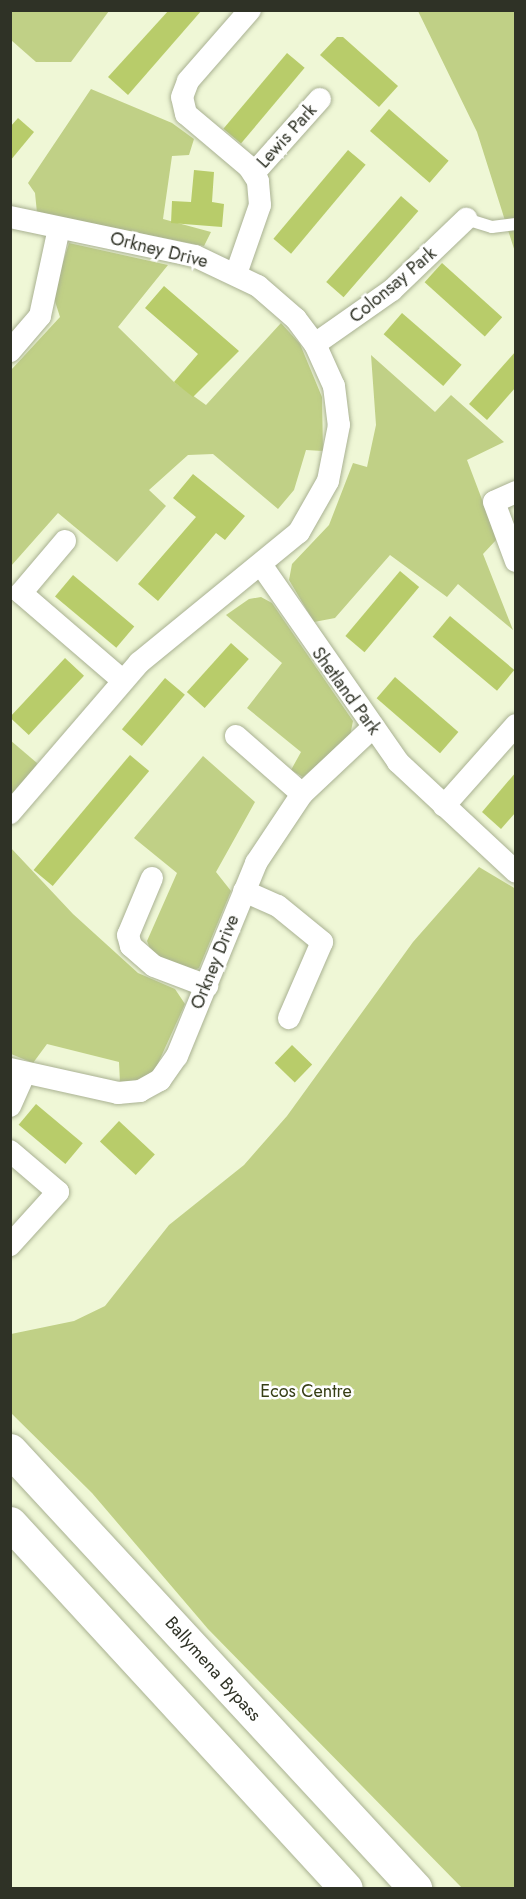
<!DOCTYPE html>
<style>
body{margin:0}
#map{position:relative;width:526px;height:1899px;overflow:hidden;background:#eff7d6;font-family:Jost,sans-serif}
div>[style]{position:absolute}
.green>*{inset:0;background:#c0d086}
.building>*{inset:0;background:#b8cc6a;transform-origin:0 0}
.roads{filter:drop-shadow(0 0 2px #a9b192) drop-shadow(0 0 2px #a9b192)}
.lane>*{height:12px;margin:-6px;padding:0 6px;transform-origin:6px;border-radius:6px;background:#fff}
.street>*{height:22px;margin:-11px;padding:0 11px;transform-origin:11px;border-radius:11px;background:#fff}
.highway>*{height:33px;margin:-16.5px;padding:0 16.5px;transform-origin:16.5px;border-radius:16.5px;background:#fff}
span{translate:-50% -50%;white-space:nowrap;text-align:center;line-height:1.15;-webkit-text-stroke:5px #fff;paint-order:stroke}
.street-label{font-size:18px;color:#2f3226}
.park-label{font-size:18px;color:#373f16}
.frame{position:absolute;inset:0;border:12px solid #2f3226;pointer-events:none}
</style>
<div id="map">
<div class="green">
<i style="clip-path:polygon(10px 11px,11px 10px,109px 11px,71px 62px,36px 62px,11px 40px)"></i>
<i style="clip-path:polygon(418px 11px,515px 11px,515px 252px,477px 132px)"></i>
<i style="clip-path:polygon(91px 89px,172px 123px,194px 139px,189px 155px,172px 156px,163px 219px,211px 232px,204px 246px,37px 213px,35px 193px,28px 183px)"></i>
<i style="clip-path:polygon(69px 243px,168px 265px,118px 327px,174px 382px,206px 405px,281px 323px,300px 344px,322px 397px,323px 451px,306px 450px,294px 490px,278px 509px,213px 454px,188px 455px,149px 490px,166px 506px,117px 562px,58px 513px,11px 566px,11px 370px,60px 317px,53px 295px)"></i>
<i style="clip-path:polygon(371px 355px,435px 412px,451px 395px,504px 442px,467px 460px,497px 539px,483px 554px,513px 630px,458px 584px,447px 597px,390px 555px,335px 618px,314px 622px,289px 580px,292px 564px,329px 525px,353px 463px,367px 467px,376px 425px)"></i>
<i style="clip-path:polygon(261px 597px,272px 603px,353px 721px,350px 736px,303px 777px,291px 770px,301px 752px,247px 708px,282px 663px,226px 615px,249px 599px)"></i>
<i style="clip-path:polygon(10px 740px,37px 763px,33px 782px,10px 802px)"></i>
<i style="clip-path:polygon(203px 756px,255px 802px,216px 872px,231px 891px,199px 968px,190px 972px,153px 957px,147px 941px,177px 873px,134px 838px)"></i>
<i style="clip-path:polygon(10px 847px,73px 914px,138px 973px,175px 989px,185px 1004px,155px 1070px,138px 1083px,120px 1083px,119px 1062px,47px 1044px,33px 1063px,11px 1054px)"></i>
<i style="clip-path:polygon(479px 867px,516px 889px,515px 1888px,462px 1888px,208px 1629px,92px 1493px,10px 1412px,11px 1334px,74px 1321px,105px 1306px,169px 1225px,244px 1165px,287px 1116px,413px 942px)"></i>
</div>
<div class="building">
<i style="clip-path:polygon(169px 10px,202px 10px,128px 95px,108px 77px)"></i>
<i style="clip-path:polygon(337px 37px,343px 37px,398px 86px,379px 107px,320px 55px)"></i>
<i style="left:287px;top:53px;width:23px;height:99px;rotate:40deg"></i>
<i style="left:389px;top:109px;width:79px;height:29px;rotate:41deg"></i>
<i style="clip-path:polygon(18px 118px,34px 132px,10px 161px,10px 127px)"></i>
<i style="left:348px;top:150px;width:23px;height:116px;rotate:40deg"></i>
<i style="clip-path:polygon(194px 170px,214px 172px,212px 202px,224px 204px,222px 227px,171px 223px,172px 201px,191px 202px)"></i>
<i style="left:401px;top:196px;width:23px;height:114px;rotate:41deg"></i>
<i style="left:442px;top:263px;width:81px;height:26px;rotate:42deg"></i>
<i style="clip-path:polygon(164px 286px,239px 351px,193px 397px,174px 382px,198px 354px,145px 308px)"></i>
<i style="left:402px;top:313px;width:79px;height:28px;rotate:41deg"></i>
<i style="clip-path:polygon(516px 351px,516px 387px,487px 420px,469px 404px)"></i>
<i style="clip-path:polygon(193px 474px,245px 516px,225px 540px,216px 533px,158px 601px,138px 584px,196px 517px,173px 498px)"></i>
<i style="left:400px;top:571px;width:25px;height:85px;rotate:40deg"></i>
<i style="left:73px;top:575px;width:80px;height:28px;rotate:40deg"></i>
<i style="left:450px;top:616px;width:84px;height:27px;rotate:40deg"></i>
<i style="left:231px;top:643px;width:24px;height:66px;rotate:42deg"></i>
<i style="left:65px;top:658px;width:26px;height:81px;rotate:43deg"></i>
<i style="left:395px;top:677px;width:84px;height:28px;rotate:41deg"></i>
<i style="left:165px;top:678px;width:26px;height:67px;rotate:40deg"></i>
<i style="left:130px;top:755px;width:25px;height:150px;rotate:40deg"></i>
<i style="clip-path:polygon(516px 772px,516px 812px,501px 829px,482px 812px)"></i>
<i style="left:292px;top:1045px;width:28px;height:25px;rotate:44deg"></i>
<i style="left:36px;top:1104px;width:61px;height:27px;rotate:40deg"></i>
<i style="left:119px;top:1121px;width:49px;height:28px;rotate:43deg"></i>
</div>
<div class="roads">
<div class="lane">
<i style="left:466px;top:219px;width:27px;rotate:17deg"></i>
<i style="left:492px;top:227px;width:24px;rotate:-7deg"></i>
</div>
<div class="street">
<i style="left:254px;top:173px;width:99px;rotate:-48.3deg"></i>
<i style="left:10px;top:217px;width:189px;rotate:11.9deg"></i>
<i style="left:195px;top:256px;width:70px;rotate:25.5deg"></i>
<i style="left:258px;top:286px;width:50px;rotate:41deg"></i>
<i style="left:296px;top:319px;width:31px;rotate:53deg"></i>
<i style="left:315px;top:344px;width:46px;rotate:65.7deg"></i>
<i style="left:334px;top:386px;width:39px;rotate:83deg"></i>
<i style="left:339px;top:425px;width:57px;rotate:101.1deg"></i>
<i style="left:328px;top:481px;width:59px;rotate:119.6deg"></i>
<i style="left:299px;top:532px;width:207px;rotate:140.7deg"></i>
<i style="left:139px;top:663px;width:198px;rotate:130.7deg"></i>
<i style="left:236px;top:274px;width:73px;rotate:-70.8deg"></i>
<i style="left:260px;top:205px;width:24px;rotate:-95deg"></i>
<i style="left:258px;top:181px;width:17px;rotate:-123deg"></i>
<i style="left:249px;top:167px;width:82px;rotate:-139.9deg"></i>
<i style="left:186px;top:114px;width:17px;rotate:-103deg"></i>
<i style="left:182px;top:97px;width:17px;rotate:-69deg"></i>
<i style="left:188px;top:81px;width:94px;rotate:-48.9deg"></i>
<i style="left:315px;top:344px;width:94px;rotate:-35deg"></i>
<i style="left:392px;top:290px;width:103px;rotate:-43.8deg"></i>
<i style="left:10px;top:351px;width:46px;rotate:-49.4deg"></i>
<i style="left:40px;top:316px;width:90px;rotate:-77.8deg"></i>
<i style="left:516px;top:492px;width:24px;rotate:156deg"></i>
<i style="left:494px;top:502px;width:63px;rotate:69.6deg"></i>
<i style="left:65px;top:541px;width:68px;rotate:130.2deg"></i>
<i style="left:21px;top:593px;width:133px;rotate:40.7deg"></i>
<i style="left:262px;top:566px;width:239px;rotate:55.2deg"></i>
<i style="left:398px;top:762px;width:161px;rotate:43deg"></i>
<i style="left:236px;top:736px;width:88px;rotate:41.3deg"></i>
<i style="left:444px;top:806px;width:108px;rotate:-48.4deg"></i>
<i style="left:152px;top:878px;width:62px;rotate:112.8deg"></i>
<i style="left:128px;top:935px;width:11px;rotate:75deg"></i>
<i style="left:131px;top:946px;width:30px;rotate:41deg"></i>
<i style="left:154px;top:966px;width:57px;rotate:20.7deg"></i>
<i style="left:244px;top:891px;width:37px;rotate:24deg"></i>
<i style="left:278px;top:906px;width:57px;rotate:39.3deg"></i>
<i style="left:322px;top:942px;width:83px;rotate:113.5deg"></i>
<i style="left:10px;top:1069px;width:111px;rotate:12.5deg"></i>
<i style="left:118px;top:1093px;width:22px;rotate:-5deg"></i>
<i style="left:140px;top:1091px;width:23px;rotate:-29deg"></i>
<i style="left:160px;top:1080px;width:29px;rotate:-55deg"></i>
<i style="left:177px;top:1056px;width:209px;rotate:-67.7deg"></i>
<i style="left:256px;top:863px;width:83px;rotate:-56.3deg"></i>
<i style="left:302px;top:794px;width:96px;rotate:-43.3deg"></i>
<i style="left:10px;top:1106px;width:34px;rotate:-66deg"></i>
<i style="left:10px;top:1151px;width:63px;rotate:40.5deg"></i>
<i style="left:58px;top:1192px;width:72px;rotate:132.2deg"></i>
</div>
<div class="highway">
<i style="left:10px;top:1450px;width:597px;rotate:47.24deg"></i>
<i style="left:10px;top:1523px;width:496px;rotate:47.4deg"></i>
</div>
</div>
<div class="street-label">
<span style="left:287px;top:136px;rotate:-48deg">Lewis Park</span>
<span style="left:159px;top:250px;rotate:14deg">Orkney Drive</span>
<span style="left:393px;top:285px;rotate:-40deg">Colonsay Park</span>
<span style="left:346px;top:691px;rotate:54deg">Shetland Park</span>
<span style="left:215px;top:962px;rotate:-68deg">Orkney Drive</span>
<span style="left:213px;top:1669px;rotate:48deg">Ballymena Bypass</span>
</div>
<div class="park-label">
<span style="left:306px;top:1391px">Ecos Centre</span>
</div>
<div class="frame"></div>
</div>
